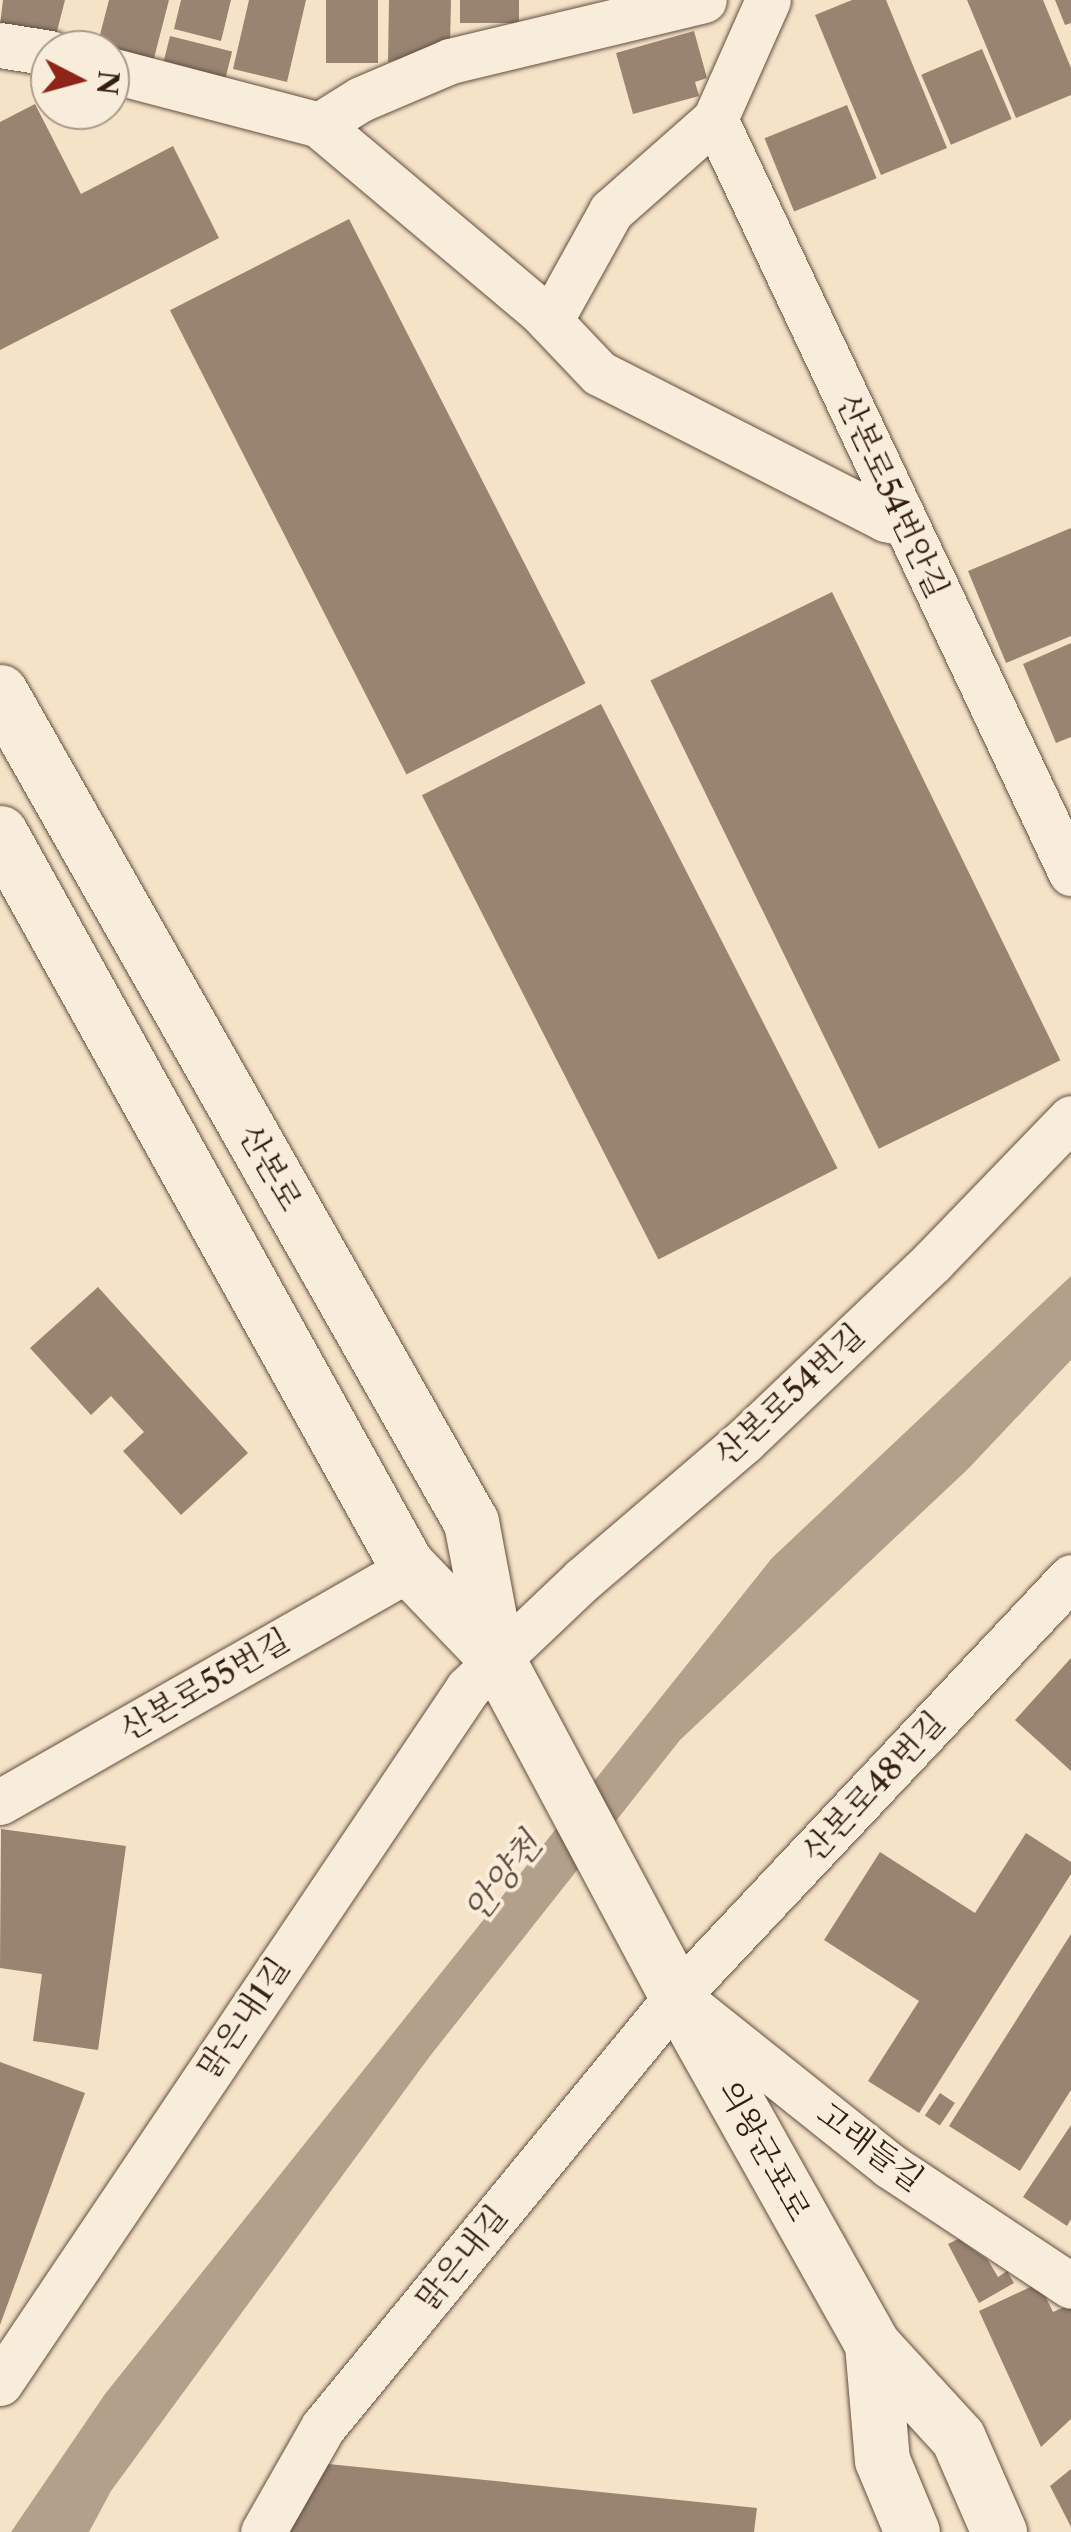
<!DOCTYPE html>
<meta charset="utf-8">
<style>
body{margin:0}
#map{position:relative;width:1071px;height:2532px;overflow:hidden;background:#f5e3c7;font-family:"Libre Caslon Text","Noto Serif KR",serif}
div>[style]{position:absolute}
.water>*{inset:0;background:#b3a08a}
.building>*{inset:0;background:#988471;transform-origin:0 0}
.roads{filter:drop-shadow(0 0 2px #644e41) drop-shadow(0 0 2px #644e41)}
.minor>*{height:45px;margin:-22.5px;padding:0 22.5px;transform-origin:22.5px;border-radius:22.5px;background:#f8eddb}
.tertiary>*{height:55px;margin:-27.5px;padding:0 27.5px;transform-origin:27.5px;border-radius:27.5px;background:#f8eddb}
span{translate:-50% -50%;white-space:nowrap;text-align:center;line-height:1.15;-webkit-text-stroke:8px #f8eddb;paint-order:stroke}
.street-label{font-size:32px;color:#331d14}
.water-label{font-size:35px;color:#604b3d;font-style:italic}
.north{position:absolute;left:30px;top:30px;width:100px;height:100px;box-sizing:border-box;background:#f8eddb;border:2px solid #a99a8b;border-radius:50%;rotate:96deg;font-size:28px;font-weight:700;line-height:40px;text-align:center;color:#331d14}
.north::after{content:'';display:block;margin:auto;width:35px;height:45px;background:#8f2418;clip-path:polygon(50% 0,100% 100%,50% 72%,0 100%)}
</style>
<div id="map">
<div class="water">
<i style="clip-path:polygon(1071px 1276px,1071px 1360px,968px 1469px,680px 1740px,430px 2056px,111px 2491px,89px 2532px,11px 2532px,105px 2394px,772px 1558px)"></i>
</div>
<div class="building">
<i style="clip-path:polygon(3px 0,65px 0,55px 39px,0 25px)"></i>
<i style="clip-path:polygon(109px 0,169px 0,152px 66px,110px 50px,96px 50px)"></i>
<i style="clip-path:polygon(181px 0,231px 0,221px 41px,174px 29px)"></i>
<i style="clip-path:polygon(249px 0,306px 0,287px 82px,233px 69px)"></i>
<i style="left:326px;top:0;width:52px;height:63px"></i>
<i style="clip-path:polygon(389px 0,451px 0,450px 46px,388px 62px)"></i>
<i style="left:460px;top:0;width:59px;height:23px"></i>
<i style="clip-path:polygon(852px 0,886px 0,947px 148px,881px 175px,815px 15px)"></i>
<i style="clip-path:polygon(967px 0,1043px 0,1071px 68px,1071px 95px,1016px 118px)"></i>
<i style="clip-path:polygon(1055px 0,1071px 0,1071px 23px,1065px 25px)"></i>
<i style="clip-path:polygon(694px 31px,707px 78px,695px 82px,699px 96px,633px 114px,616px 53px)"></i>
<i style="left:170px;top:36px;width:64px;height:40px;rotate:14deg"></i>
<i style="left:982px;top:49px;width:76px;height:66px;rotate:67deg"></i>
<i style="clip-path:polygon(35px 104px,81px 194px,173px 146px,219px 238px,0 350px,0 122px)"></i>
<i style="left:847px;top:105px;width:79px;height:89px;rotate:68deg"></i>
<i style="left:349px;top:219px;width:521px;height:201px;rotate:63deg"></i>
<i style="clip-path:polygon(1071px 528px,1071px 636px,1006px 663px,968px 571px)"></i>
<i style="left:832px;top:592px;width:521px;height:202px;rotate:64deg"></i>
<i style="clip-path:polygon(1071px 643px,1071px 737px,1056px 743px,1023px 664px)"></i>
<i style="left:601px;top:704px;width:521px;height:201px;rotate:63deg"></i>
<i style="clip-path:polygon(98px 1287px,248px 1453px,181px 1515px,123px 1451px,144px 1432px,111px 1396px,91px 1415px,30px 1348px)"></i>
<i style="clip-path:polygon(1071px 1658px,1071px 1771px,1015px 1720px)"></i>
<i style="clip-path:polygon(1px 1829px,126px 1846px,98px 2050px,33px 2041px,42px 1974px,0 1968px)"></i>
<i style="clip-path:polygon(1026px 1833px,1071px 1862px,1071px 1874px,919px 2113px,868px 2081px,919px 2001px,824px 1940px,880px 1852px,975px 1913px)"></i>
<i style="clip-path:polygon(1071px 1934px,1071px 2090px,1020px 2171px,949px 2126px)"></i>
<i style="clip-path:polygon(0 2062px,85px 2093px,0 2325px)"></i>
<i style="left:940px;top:2093px;width:18px;height:27px;rotate:34deg"></i>
<i style="clip-path:polygon(1071px 2125px,1071px 2219px,1067px 2226px,1023px 2197px)"></i>
<i style="clip-path:polygon(958px 2239px,988px 2260px,998px 2277px,1007px 2271px,1014px 2283px,979px 2303px,948px 2244px)"></i>
<i style="clip-path:polygon(1039px 2283px,1053px 2312px,1071px 2304px,1071px 2419px,1041px 2447px,979px 2311px)"></i>
<i style="clip-path:polygon(319px 2463px,757px 2508px,754px 2532px,283px 2532px)"></i>
<i style="clip-path:polygon(1071px 2469px,1071px 2527px,1050px 2486px)"></i>
</div>
<div class="roads">
<div class="minor">
<i style="left:0;top:45px;width:51px;rotate:9.1deg"></i>
<i style="left:110px;top:70px;width:216px;rotate:14.7deg"></i>
<i style="left:319px;top:125px;width:49px;rotate:-31.8deg"></i>
<i style="left:361px;top:99px;width:97px;rotate:-23.1deg"></i>
<i style="left:450px;top:61px;width:261px;rotate:-13.5deg"></i>
<i style="left:715px;top:119px;width:834px;rotate:64.73deg"></i>
<i style="left:319px;top:125px;width:292px;rotate:40.1deg"></i>
<i style="left:542px;top:313px;width:83px;rotate:46.5deg"></i>
<i style="left:599px;top:373px;width:321px;rotate:27deg"></i>
<i style="left:885px;top:519px;width:19px;rotate:12deg"></i>
<i style="left:550px;top:321px;width:126px;rotate:-61deg"></i>
<i style="left:611px;top:211px;width:139px;rotate:-41.5deg"></i>
<i style="left:715px;top:119px;width:130px;rotate:-66deg"></i>
<i style="left:0;top:1802px;width:452px;rotate:-29.7deg"></i>
<i style="left:393px;top:1578px;width:19px;rotate:-47deg"></i>
<i style="left:686px;top:2003px;width:261px;rotate:38.6deg"></i>
<i style="left:890px;top:2166px;width:217px;rotate:33.5deg"></i>
<i style="left:0;top:2383px;width:838px;rotate:-56.04deg"></i>
<i style="left:468px;top:1688px;width:158px;rotate:-43.5deg"></i>
<i style="left:583px;top:1579px;width:212px;rotate:-40.6deg"></i>
<i style="left:744px;top:1441px;width:260px;rotate:-43.6deg"></i>
<i style="left:932px;top:1262px;width:200px;rotate:-46deg"></i>
<i style="left:263px;top:2532px;width:121px;rotate:-60.3deg"></i>
<i style="left:323px;top:2427px;width:558px;rotate:-50.6deg"></i>
<i style="left:677px;top:1996px;width:575px;rotate:-46.76deg"></i>
</div>
<div class="tertiary">
<i style="left:0;top:692px;width:954px;rotate:60.43deg"></i>
<i style="left:471px;top:1522px;width:139px;rotate:79.3deg"></i>
<i style="left:0;top:833px;width:836px;rotate:60.95deg"></i>
<i style="left:406px;top:1564px;width:132px;rotate:46.2deg"></i>
<i style="left:497px;top:1659px;width:382px;rotate:61.9deg"></i>
<i style="left:677px;top:1996px;width:399px;rotate:60.7deg"></i>
<i style="left:872px;top:2344px;width:127px;rotate:47.5deg"></i>
<i style="left:958px;top:2438px;width:103px;rotate:66.4deg"></i>
<i style="left:872px;top:2344px;width:116px;rotate:85.1deg"></i>
<i style="left:882px;top:2460px;width:78px;rotate:67.4deg"></i>
</div>
</div>
<div class="street-label">
<span style="left:892px;top:496px;rotate:65deg">산본로54번안길</span>
<span style="left:270px;top:1168px;rotate:60deg">산본로</span>
<span style="left:790px;top:1395px;rotate:-43deg">산본로54번길</span>
<span style="left:205px;top:1685px;rotate:-30deg">산본로55번길</span>
<span style="left:874px;top:1787px;rotate:-47deg">산본로48번길</span>
<span style="left:244px;top:2018px;rotate:-56deg">맑은내1길</span>
<span style="left:870px;top:2147px;rotate:37deg">고래들길</span>
<span style="left:764px;top:2151px;rotate:61deg">의왕군포로</span>
<span style="left:462px;top:2258px;rotate:-51deg">맑은내길</span>
</div>
<div class="water-label">
<span style="left:503px;top:1877px;rotate:-52deg">안양천</span>
</div>
<div class="north">N</div>
</div>
